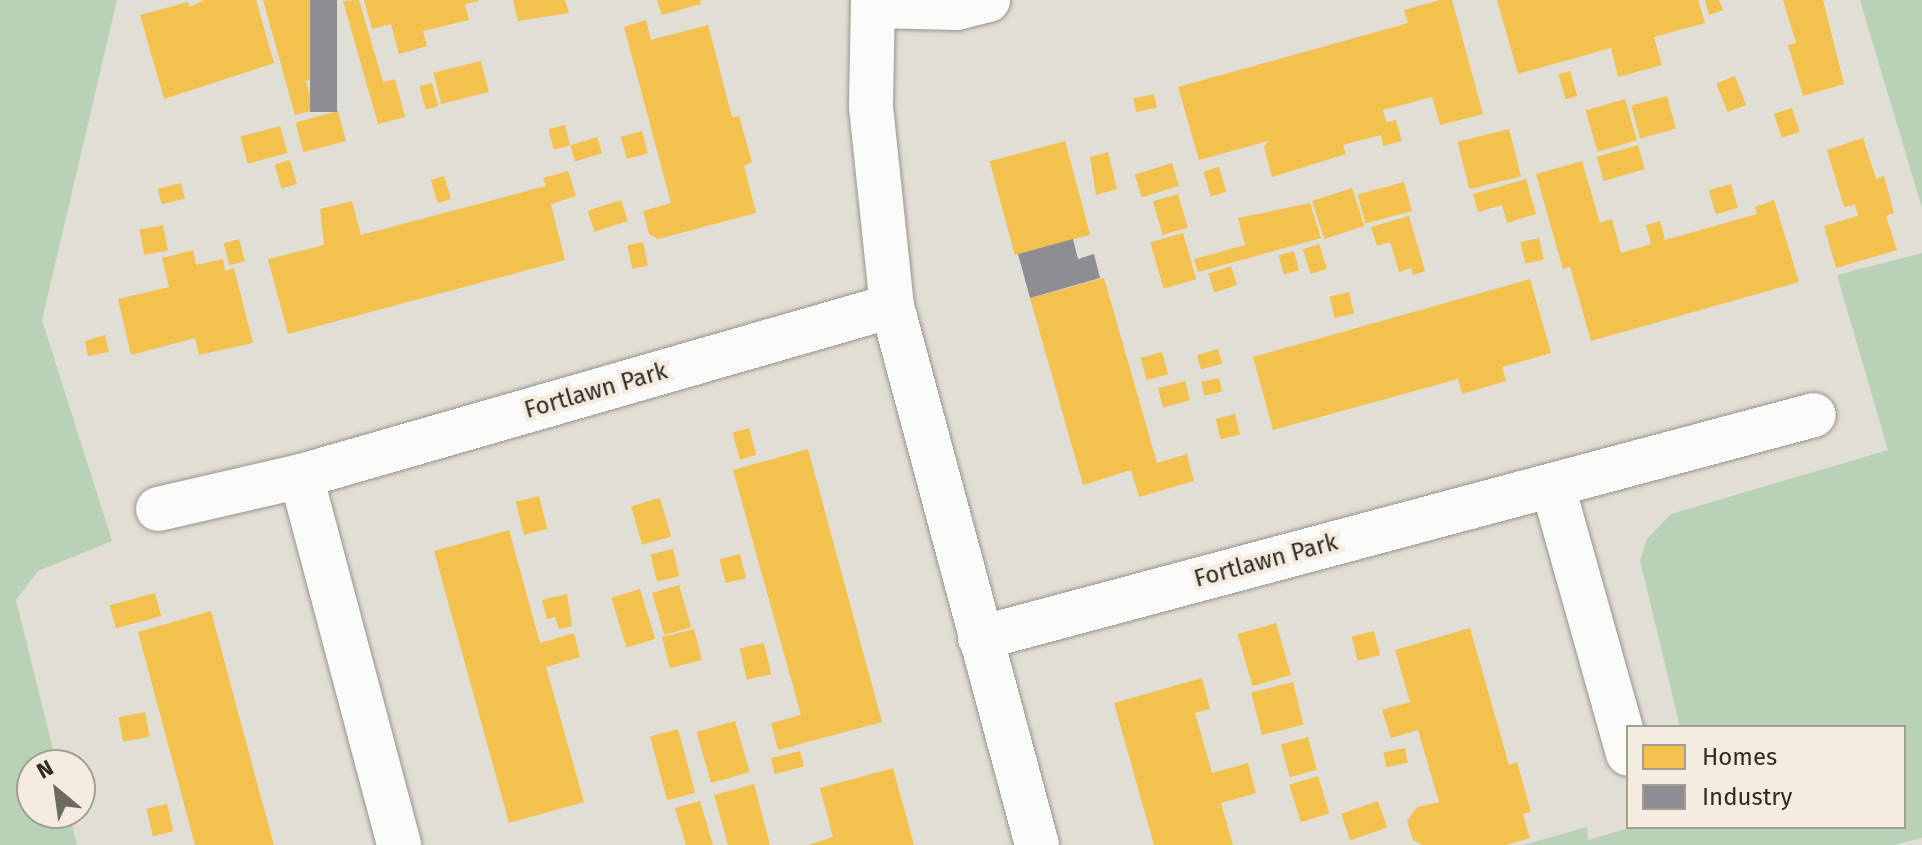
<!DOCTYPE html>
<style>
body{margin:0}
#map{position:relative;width:1922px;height:845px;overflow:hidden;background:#e1ded6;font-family:"Fira Sans",sans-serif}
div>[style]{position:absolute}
.green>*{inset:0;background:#b8d1b7}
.homes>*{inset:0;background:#f2c14e;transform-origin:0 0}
.industry>*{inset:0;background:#8d8d92;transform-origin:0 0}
.roads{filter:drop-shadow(0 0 2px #97948e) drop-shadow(0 0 2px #97948e)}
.minor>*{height:44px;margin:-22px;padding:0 22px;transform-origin:22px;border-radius:22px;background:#fafaf9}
span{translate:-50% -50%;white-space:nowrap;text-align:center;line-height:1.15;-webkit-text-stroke:8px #f4ecde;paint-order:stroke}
.street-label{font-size:24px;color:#2d2b25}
.legend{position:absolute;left:1626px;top:725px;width:280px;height:104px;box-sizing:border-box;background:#f4ecde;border:2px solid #a49f94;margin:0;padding:10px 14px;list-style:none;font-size:24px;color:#2d2b25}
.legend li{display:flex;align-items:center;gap:16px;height:40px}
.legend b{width:40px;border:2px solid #a49f94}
.north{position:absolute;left:16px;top:749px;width:80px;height:80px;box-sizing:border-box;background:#f4ecde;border:2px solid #a49f94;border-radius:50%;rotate:331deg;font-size:22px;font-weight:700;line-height:32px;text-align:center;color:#2d2b25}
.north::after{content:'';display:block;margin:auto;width:28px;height:36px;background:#6c6a63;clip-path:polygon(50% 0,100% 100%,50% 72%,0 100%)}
</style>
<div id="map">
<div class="green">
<i style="clip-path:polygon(0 0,117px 0,42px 320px,112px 541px,38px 571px,16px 600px,57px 765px,32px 765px,32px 813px,69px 813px,77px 845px,0 845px)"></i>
<i style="clip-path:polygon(1860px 0,1922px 0,1922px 208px)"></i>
<i style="clip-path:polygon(1922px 253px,1922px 838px,1894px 845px,1523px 845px,1587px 827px,1588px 840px,1633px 827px,1904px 827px,1904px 727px,1680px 727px,1640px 560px,1647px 539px,1671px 514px,1888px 450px,1837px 275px)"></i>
</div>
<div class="homes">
<i style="clip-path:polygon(204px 0,256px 0,274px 63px,164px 99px,140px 15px,188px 2px,190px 7px)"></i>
<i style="clip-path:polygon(263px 0,310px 0,331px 74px,306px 81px,314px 110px,295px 115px)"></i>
<i style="clip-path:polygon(359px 0,383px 82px,395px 79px,405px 117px,378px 124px,343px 1px)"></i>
<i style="clip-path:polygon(364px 0,478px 0,479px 1px,465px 4px,469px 20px,423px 31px,427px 46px,399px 54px,391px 24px,372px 29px)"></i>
<i style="clip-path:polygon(513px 0,565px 0,569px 13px,518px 21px)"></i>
<i style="clip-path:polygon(657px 0,700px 0,701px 4px,662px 15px)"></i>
<i style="clip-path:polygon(1440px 0,1452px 0,1483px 114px,1440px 125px,1432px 97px,1383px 110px,1386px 122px,1396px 120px,1402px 141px,1383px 146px,1381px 135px,1343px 145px,1346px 154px,1272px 177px,1264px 147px,1268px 141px,1199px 160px,1178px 87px,1408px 23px,1404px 10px)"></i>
<i style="clip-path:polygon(1497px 0,1698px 0,1705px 23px,1654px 37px,1662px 65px,1618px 77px,1611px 48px,1518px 74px)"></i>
<i style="clip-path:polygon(1705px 0,1719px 0,1723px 10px,1709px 15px)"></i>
<i style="clip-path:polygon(1783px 0,1823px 0,1844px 84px,1803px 96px,1788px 45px,1796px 43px)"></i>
<i style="clip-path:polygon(646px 20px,651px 40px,708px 25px,732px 117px,739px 116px,752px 162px,744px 166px,756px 213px,658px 239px,649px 234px,643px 211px,671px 203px,624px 27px)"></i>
<i style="left:481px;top:61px;width:32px;height:49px;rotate:76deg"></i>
<i style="left:1570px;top:71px;width:26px;height:12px;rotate:74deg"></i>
<i style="left:1735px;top:76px;width:31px;height:20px;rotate:69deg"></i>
<i style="left:432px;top:83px;width:24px;height:13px;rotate:75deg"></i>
<i style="left:1154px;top:94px;width:14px;height:21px;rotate:78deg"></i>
<i style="left:1667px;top:96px;width:34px;height:37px;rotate:75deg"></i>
<i style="left:1625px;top:99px;width:43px;height:41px;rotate:74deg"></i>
<i style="left:1792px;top:108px;width:25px;height:19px;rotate:72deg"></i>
<i style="left:338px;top:111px;width:31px;height:44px;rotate:75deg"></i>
<i style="left:565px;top:125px;width:21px;height:17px;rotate:76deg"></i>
<i style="left:280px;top:126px;width:28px;height:41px;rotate:75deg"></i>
<i style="left:1509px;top:129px;width:49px;height:53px;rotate:76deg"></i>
<i style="left:642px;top:131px;width:23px;height:22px;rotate:75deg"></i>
<i style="left:597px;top:137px;width:17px;height:28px;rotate:73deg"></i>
<i style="clip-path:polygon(1863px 138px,1876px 179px,1884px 176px,1894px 213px,1886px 216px,1897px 250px,1836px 268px,1824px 226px,1858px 216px,1855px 205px,1844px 207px,1827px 150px)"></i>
<i style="left:1065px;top:141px;width:97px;height:78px;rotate:75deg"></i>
<i style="left:1638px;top:145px;width:25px;height:43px;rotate:74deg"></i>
<i style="clip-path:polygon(1108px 152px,1117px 189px,1096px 195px,1090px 157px)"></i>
<i style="left:290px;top:160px;width:25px;height:16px;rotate:74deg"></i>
<i style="clip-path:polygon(1582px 161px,1600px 223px,1612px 219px,1621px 253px,1651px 244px,1646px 225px,1660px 221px,1665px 240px,1757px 214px,1755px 207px,1774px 200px,1799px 282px,1591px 341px,1570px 267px,1563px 269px,1536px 174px)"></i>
<i style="left:1172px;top:163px;width:24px;height:39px;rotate:73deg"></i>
<i style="left:1219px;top:167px;width:26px;height:16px;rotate:74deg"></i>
<i style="clip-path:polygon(568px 171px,576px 196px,551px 204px,565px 260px,288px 334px,268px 259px,324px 245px,320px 209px,352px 201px,361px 235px,546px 186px,543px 178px)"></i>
<i style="left:444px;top:176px;width:24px;height:14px;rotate:73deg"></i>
<i style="clip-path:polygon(1526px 179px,1536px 214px,1507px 223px,1502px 205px,1478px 212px,1473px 194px)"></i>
<i style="left:1404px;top:182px;width:30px;height:48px;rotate:75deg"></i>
<i style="left:181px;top:183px;width:16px;height:24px;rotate:76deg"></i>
<i style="left:1731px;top:184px;width:25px;height:23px;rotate:74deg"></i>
<i style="left:1352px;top:188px;width:40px;height:42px;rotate:72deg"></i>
<i style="left:1178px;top:194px;width:35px;height:26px;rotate:74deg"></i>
<i style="left:621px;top:200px;width:22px;height:35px;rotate:72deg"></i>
<i style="clip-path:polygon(1310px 203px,1321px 238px,1198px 272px,1194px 259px,1245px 245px,1238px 218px)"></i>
<i style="clip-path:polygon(1409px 216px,1425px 271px,1413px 275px,1411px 268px,1399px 272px,1390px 242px,1377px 246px,1371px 227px)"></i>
<i style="left:163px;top:225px;width:26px;height:24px;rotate:79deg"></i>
<i style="left:1183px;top:233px;width:48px;height:34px;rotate:74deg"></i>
<i style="left:1539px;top:238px;width:22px;height:19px;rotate:77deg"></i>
<i style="left:239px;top:239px;width:23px;height:16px;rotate:75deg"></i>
<i style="left:643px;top:242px;width:24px;height:16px;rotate:78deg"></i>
<i style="left:1319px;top:244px;width:26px;height:17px;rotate:72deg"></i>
<i style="clip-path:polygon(193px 250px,196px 265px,223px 259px,225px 271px,234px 268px,253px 343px,199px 355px,195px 338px,131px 355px,118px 299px,169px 287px,162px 258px)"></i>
<i style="left:1294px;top:251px;width:20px;height:16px;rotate:75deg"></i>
<i style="left:1231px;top:266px;width:20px;height:24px;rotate:72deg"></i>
<i style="clip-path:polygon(1104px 278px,1157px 463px,1187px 454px,1194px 481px,1139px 497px,1131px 470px,1083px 485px,1030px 298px)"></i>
<i style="clip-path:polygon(1530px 279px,1551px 353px,1502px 367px,1506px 381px,1462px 394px,1458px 379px,1273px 430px,1253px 357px)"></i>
<i style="left:1349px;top:292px;width:22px;height:20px;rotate:77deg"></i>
<i style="clip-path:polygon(105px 335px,109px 352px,88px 356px,85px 341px)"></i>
<i style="left:1218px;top:349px;width:15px;height:22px;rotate:74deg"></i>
<i style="left:1162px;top:352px;width:23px;height:22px;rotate:75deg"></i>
<i style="left:1219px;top:378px;width:14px;height:18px;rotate:78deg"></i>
<i style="left:1185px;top:381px;width:20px;height:28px;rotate:75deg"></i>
<i style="left:1235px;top:414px;width:21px;height:20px;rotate:76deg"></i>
<i style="left:749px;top:428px;width:28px;height:17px;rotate:75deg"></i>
<i style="clip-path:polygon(808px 449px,882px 722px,778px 750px,771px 723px,801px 715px,733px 470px)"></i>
<i style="left:539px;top:496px;width:34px;height:24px;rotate:76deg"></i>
<i style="left:660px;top:498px;width:40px;height:30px;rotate:74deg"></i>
<i style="clip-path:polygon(509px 530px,540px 643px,574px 633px,580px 657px,546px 667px,584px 802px,509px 823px,434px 551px)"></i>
<i style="left:673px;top:549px;width:28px;height:23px;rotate:77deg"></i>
<i style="left:740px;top:554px;width:25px;height:21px;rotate:76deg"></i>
<i style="left:679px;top:585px;width:44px;height:28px;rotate:74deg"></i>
<i style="left:640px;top:589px;width:52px;height:30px;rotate:73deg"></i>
<i style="left:155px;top:593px;width:24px;height:47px;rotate:75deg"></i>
<i style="clip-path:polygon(567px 594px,572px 626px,559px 629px,555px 617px,547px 619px,542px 600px)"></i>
<i style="clip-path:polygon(211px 611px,260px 794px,274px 845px,195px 845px,138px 632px)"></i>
<i style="left:1276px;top:623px;width:54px;height:40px;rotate:74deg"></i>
<i style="clip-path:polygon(1470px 628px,1509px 765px,1517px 762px,1531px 812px,1523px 814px,1530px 838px,1506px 845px,1422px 845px,1413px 840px,1407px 821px,1417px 807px,1439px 802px,1418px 730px,1391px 738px,1382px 710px,1410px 702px,1395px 650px)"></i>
<i style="left:694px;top:629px;width:32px;height:33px;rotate:76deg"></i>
<i style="left:1374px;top:631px;width:25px;height:23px;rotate:76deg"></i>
<i style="left:764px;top:643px;width:32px;height:25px;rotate:77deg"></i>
<i style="clip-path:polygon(1202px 678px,1210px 709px,1195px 713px,1212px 773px,1248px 763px,1256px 793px,1221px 803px,1233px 845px,1154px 845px,1114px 703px)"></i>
<i style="left:1293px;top:682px;width:44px;height:43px;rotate:76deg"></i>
<i style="left:145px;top:712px;width:25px;height:27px;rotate:79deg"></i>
<i style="left:735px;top:721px;width:53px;height:40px;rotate:74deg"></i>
<i style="left:678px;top:729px;width:66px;height:29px;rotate:75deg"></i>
<i style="left:1308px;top:737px;width:34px;height:28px;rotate:75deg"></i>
<i style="left:1405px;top:748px;width:15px;height:22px;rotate:79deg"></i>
<i style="left:800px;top:751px;width:16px;height:30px;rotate:76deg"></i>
<i style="clip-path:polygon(893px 768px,914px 845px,808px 845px,833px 837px,820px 788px)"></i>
<i style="left:1318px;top:776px;width:39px;height:30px;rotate:73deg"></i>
<i style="clip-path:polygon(754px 784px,770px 845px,728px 845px,714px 795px)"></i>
<i style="clip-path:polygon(700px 801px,713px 845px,686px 845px,675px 808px)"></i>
<i style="left:1378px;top:801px;width:28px;height:39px;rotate:71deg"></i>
<i style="left:167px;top:804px;width:28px;height:21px;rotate:77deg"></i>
</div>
<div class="industry">
<i style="left:310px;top:0;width:27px;height:112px"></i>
<i style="clip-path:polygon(1073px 239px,1078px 259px,1094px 254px,1100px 278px,1030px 298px,1018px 254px)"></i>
</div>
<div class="roads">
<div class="minor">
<i style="left:873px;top:0;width:107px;rotate:91.1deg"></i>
<i style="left:871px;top:107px;width:200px;rotate:84deg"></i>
<i style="left:892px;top:306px;width:558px;rotate:74.94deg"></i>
<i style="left:873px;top:6px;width:84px;rotate:1.4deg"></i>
<i style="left:957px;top:8px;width:32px;rotate:-14deg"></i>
<i style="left:301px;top:476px;width:382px;rotate:75.1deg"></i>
<i style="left:1553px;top:487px;width:277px;rotate:74.3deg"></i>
<i style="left:158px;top:509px;width:147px;rotate:-13deg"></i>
<i style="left:301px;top:476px;width:615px;rotate:-16.05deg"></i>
<i style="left:980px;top:638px;width:863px;rotate:-14.97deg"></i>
</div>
</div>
<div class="street-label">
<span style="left:596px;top:391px;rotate:-16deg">Fortlawn Park</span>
<span style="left:1266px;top:561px;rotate:-15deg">Fortlawn Park</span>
</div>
<ul class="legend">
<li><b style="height:22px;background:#f2c14e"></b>Homes</li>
<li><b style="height:22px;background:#8d8d92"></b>Industry</li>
</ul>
<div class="north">N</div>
</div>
